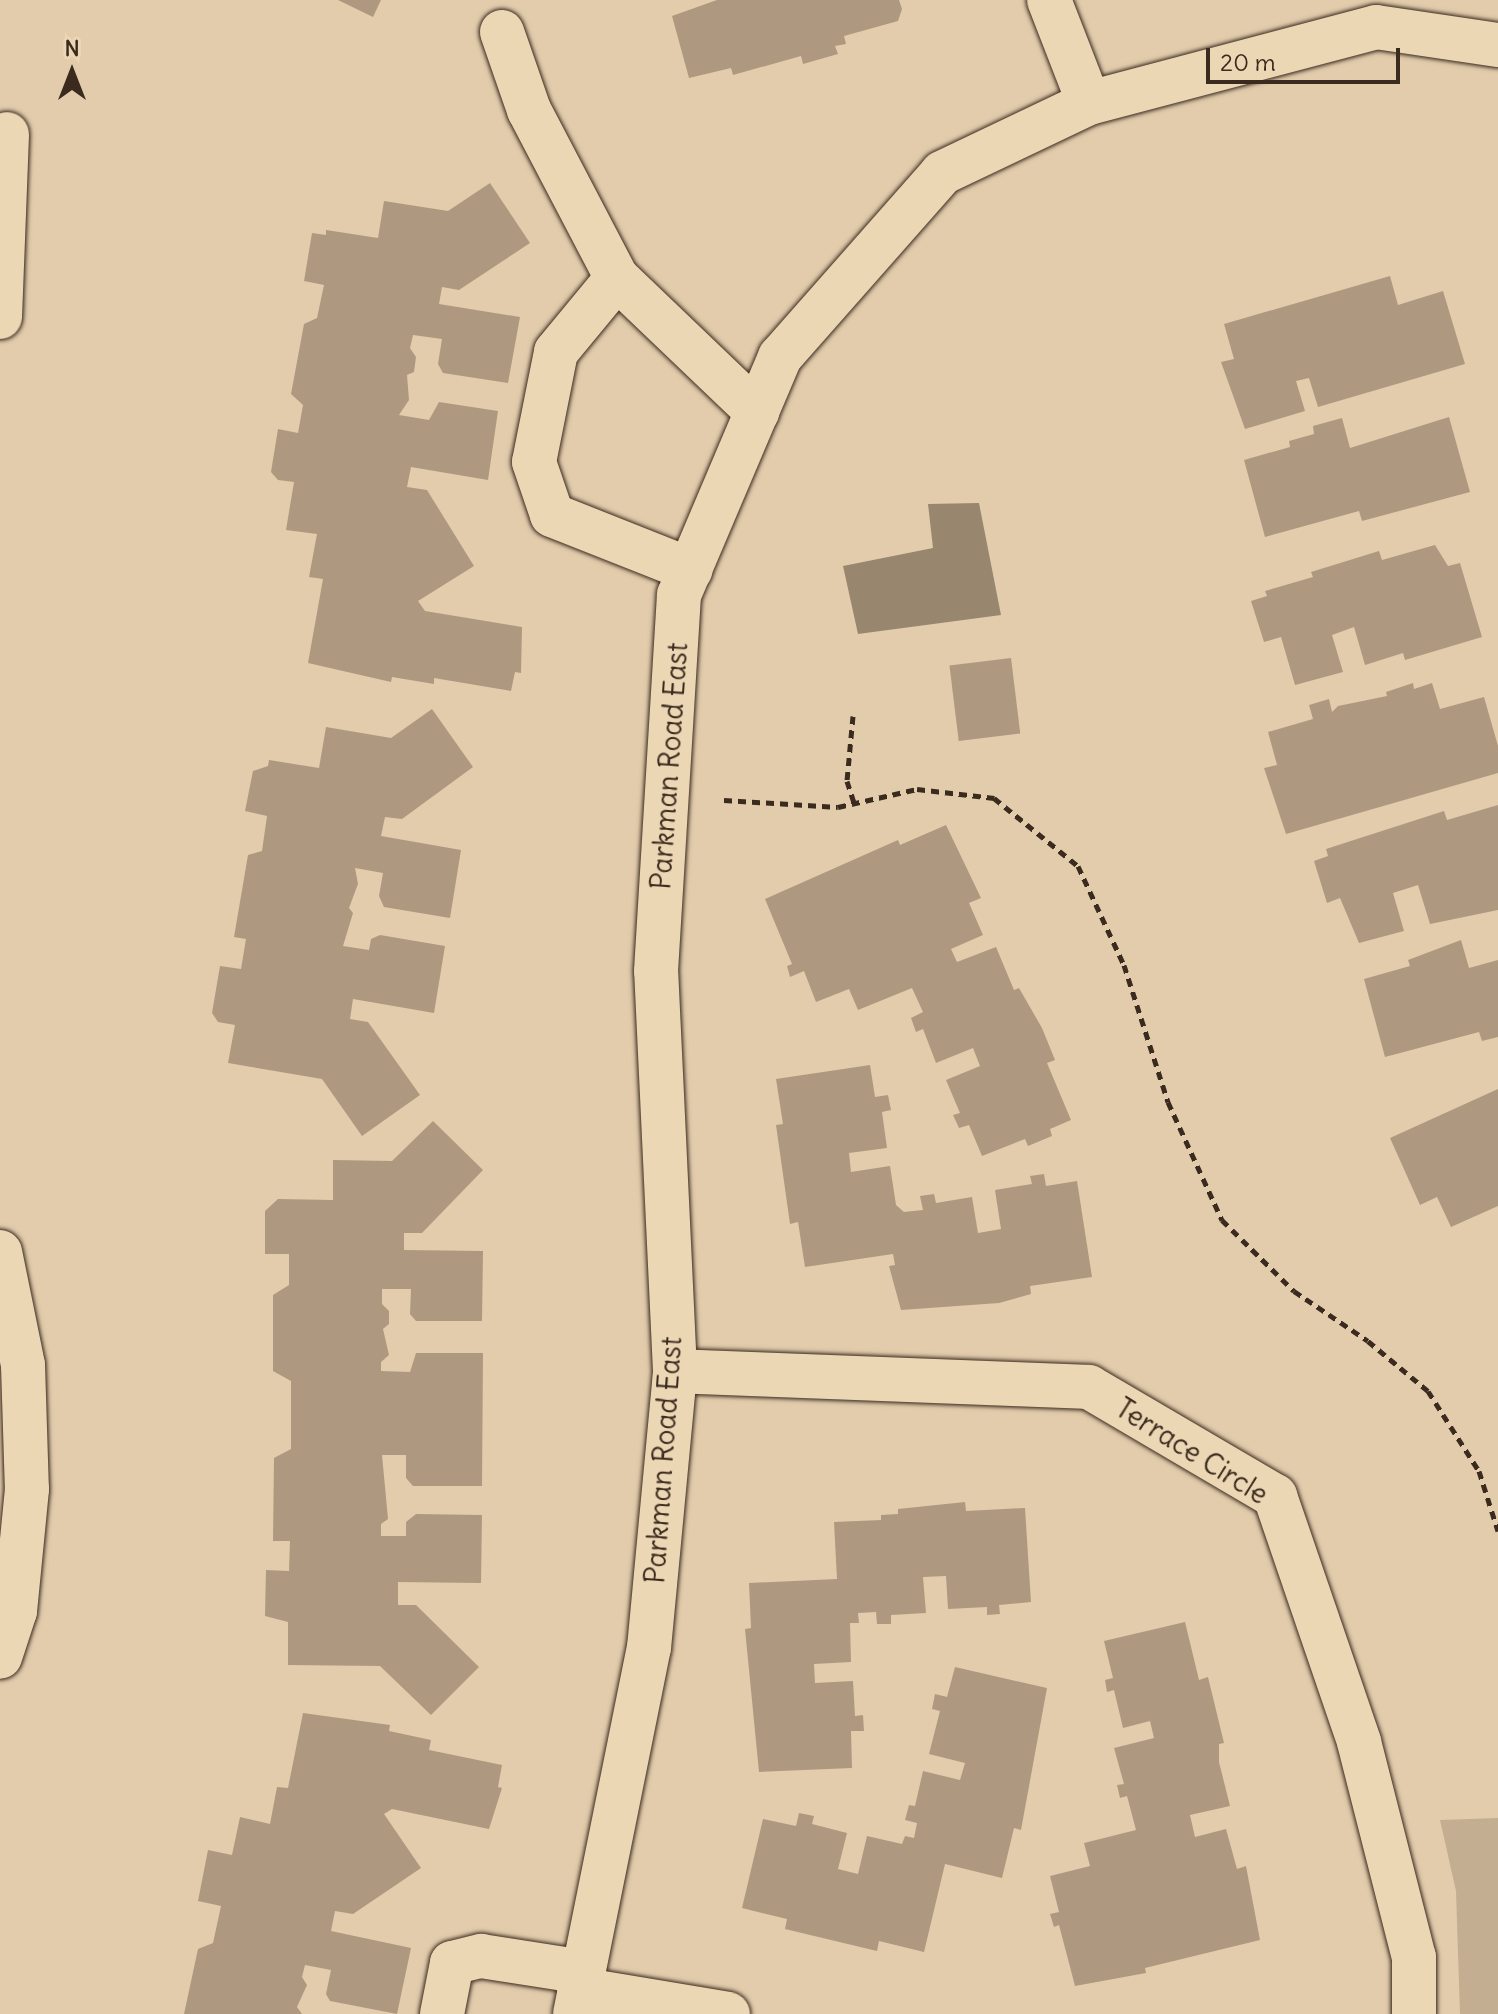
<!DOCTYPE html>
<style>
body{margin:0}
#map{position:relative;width:1498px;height:2014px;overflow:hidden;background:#e2ccac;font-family:Delius,sans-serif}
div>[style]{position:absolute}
.green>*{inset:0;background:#c3ae91}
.water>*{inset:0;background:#99866e}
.building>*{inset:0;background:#ae9980;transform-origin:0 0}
.path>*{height:5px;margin-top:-2.5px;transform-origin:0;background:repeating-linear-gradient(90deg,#3b2a1e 0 8px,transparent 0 14px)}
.roads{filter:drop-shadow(0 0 2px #3b2a1e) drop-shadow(0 0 2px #3b2a1e)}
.minor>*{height:44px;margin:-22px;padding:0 22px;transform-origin:22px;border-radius:22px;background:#ecd7b5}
span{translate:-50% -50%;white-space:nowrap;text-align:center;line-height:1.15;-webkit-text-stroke:7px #ecd7b5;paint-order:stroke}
.street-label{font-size:28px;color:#3b2a1e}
.north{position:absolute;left:32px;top:32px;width:80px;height:80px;-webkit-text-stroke:6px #ecd7b5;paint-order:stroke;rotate:0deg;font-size:22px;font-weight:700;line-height:32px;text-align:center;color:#3b2a1e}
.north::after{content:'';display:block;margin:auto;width:28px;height:36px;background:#3b2a1e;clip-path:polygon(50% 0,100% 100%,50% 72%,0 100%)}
.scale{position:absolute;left:1206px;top:48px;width:194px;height:36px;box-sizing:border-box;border:4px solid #3b2a1e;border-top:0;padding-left:10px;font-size:24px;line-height:28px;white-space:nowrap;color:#3b2a1e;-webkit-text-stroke:6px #ecd7b5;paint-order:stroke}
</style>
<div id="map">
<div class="green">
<i style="clip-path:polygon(1498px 1818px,1498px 2014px,1460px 2014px,1456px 1891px,1440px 1820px)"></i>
</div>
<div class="water">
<i style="clip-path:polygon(979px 503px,1001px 615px,858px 634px,843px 566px,933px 548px,928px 504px)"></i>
</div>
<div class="building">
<i style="clip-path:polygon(338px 0,381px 0,373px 17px)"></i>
<i style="clip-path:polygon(717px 0,899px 0,902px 9px,898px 21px,844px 36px,846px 44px,835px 46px,838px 54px,803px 64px,801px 56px,733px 75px,731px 68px,689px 78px,672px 16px)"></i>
<i style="clip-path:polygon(490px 183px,530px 243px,459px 290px,442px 287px,439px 304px,520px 317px,508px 383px,443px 373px,438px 364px,442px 339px,413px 335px,410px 348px,416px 357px,414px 372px,407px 375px,409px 400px,399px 415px,429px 420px,439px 402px,498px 411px,488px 480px,411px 467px,407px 487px,427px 490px,474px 566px,418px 601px,425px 611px,522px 627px,521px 673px,515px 672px,511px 691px,434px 678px,434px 684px,392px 677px,391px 682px,308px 663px,323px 579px,309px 577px,317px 534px,286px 530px,294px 482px,278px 480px,271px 472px,278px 429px,298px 433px,303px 405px,291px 394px,304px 324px,317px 318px,324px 285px,304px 281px,312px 233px,326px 235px,326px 230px,378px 238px,384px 201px,448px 211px)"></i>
<i style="clip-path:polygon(1390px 276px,1398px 305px,1443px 291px,1465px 364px,1318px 407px,1309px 378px,1296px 381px,1305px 411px,1245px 429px,1221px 362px,1234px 359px,1224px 324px)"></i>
<i style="clip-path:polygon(1449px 417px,1470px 492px,1362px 521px,1359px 511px,1265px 537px,1244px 460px,1290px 447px,1289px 441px,1314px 434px,1313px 426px,1342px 418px,1350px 448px)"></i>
<i style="clip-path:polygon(1435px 545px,1448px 566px,1460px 563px,1482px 637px,1405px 660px,1403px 653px,1365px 665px,1354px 627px,1332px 635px,1343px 672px,1295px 685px,1281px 637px,1264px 642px,1251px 601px,1267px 596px,1265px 591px,1313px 577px,1311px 572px,1379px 551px,1382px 560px)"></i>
<i style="left:1011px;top:658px;width:76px;height:62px;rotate:83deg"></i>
<i style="clip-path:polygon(1413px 683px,1414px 689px,1432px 683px,1440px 709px,1484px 697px,1498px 746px,1498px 773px,1286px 834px,1264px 768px,1277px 765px,1268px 732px,1313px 719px,1309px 705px,1329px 699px,1332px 712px,1338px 706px,1387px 696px,1386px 692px)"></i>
<i style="clip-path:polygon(432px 709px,473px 767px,402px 819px,385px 817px,381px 836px,461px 850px,450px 918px,384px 907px,379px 896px,383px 873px,355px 868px,358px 884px,349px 908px,353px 913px,343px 946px,369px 950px,371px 939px,380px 935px,445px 946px,434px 1013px,353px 999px,350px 1019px,368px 1022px,420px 1095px,362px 1136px,322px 1079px,228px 1063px,235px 1025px,218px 1022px,212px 1013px,220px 966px,241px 969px,246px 939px,234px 937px,248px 855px,262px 851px,267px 816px,245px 811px,253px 771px,268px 766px,269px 760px,319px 768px,326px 727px,391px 738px)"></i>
<i style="clip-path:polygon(1498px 805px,1498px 910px,1430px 924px,1418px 885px,1393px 893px,1404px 931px,1359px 943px,1340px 898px,1327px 903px,1314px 861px,1328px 856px,1326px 849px,1444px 811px,1447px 820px)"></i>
<i style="clip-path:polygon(946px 825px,981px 898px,969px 903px,983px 935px,951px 949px,957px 962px,996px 947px,1014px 990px,1019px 988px,1042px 1028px,1055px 1060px,1047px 1063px,1071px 1120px,1050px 1129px,1052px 1136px,1028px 1146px,1025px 1139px,982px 1156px,969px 1125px,959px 1128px,953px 1115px,960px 1113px,946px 1080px,980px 1066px,973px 1048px,936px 1063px,923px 1029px,916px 1032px,911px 1018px,923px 1012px,912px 988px,858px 1010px,849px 989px,816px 1002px,804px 971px,790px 977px,787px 966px,792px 964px,765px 899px,898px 840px,900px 845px)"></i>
<i style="clip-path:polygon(1461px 940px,1469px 968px,1498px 960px,1498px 1037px,1482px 1041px,1479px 1032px,1385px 1057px,1364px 979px,1410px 966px,1408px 960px)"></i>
<i style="clip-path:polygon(870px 1065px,875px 1097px,888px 1095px,891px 1110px,882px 1112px,887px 1148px,849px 1153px,851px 1172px,890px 1166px,896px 1205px,904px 1212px,923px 1210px,920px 1196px,934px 1194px,936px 1203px,972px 1197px,978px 1233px,1001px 1229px,995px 1190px,1032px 1184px,1030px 1176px,1044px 1174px,1046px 1186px,1077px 1181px,1092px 1277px,1030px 1286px,1031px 1294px,999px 1303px,901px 1310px,889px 1266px,895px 1265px,893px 1254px,805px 1267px,798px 1222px,790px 1224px,776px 1125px,783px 1124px,776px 1079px)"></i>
<i style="clip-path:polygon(1498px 1089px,1498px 1206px,1451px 1227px,1437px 1197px,1420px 1205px,1390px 1138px)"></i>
<i style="clip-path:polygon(433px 1121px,483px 1170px,422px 1233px,404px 1233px,404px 1250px,483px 1251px,482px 1321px,416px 1321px,410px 1314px,411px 1289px,382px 1289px,382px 1304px,389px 1311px,389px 1324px,383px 1329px,389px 1355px,381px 1362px,381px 1371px,410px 1372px,416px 1353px,483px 1353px,482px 1486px,413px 1486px,406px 1478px,406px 1455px,382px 1455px,388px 1519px,381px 1524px,381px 1536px,406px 1536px,406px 1522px,416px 1514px,482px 1515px,481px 1583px,398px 1582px,398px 1605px,416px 1605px,479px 1667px,431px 1715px,380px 1666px,288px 1665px,288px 1622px,265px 1616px,266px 1570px,289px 1571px,290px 1541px,273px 1541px,274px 1458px,291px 1449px,291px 1381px,273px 1371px,273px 1295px,289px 1285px,289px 1254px,265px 1254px,265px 1211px,278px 1199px,333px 1200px,333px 1160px,392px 1161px)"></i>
<i style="clip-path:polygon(965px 1502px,966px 1511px,1025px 1508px,1031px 1602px,999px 1605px,1000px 1614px,987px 1615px,987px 1607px,948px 1609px,946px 1576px,923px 1577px,926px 1613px,891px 1615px,891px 1624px,877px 1624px,876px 1612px,858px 1613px,859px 1623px,850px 1623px,851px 1662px,814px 1664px,815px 1683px,853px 1681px,855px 1716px,863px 1715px,864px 1731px,851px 1731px,852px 1768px,759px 1772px,745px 1629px,751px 1628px,749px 1583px,837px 1579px,834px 1522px,881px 1520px,881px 1515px,898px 1514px,898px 1509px)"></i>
<i style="clip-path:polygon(1185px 1622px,1199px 1680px,1208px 1677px,1224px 1743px,1219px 1744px,1219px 1762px,1230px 1806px,1190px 1815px,1195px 1837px,1226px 1829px,1237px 1869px,1246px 1866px,1260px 1940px,1145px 1968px,1146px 1973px,1075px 1986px,1059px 1925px,1054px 1927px,1050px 1914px,1059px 1912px,1050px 1876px,1090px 1866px,1084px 1843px,1136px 1830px,1127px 1796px,1120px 1798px,1117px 1785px,1124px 1784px,1114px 1748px,1154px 1738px,1150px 1721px,1123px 1728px,1114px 1690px,1107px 1692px,1105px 1680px,1113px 1678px,1104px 1641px)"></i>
<i style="clip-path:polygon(955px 1667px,1047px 1688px,1021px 1830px,1014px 1828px,1002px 1878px,945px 1864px,924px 1952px,879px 1941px,877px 1951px,785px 1929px,787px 1919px,742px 1908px,763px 1819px,796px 1826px,799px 1813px,814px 1816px,812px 1824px,847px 1833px,838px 1869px,858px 1874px,867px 1836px,902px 1844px,905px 1836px,914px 1838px,917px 1823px,905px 1820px,909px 1805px,915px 1806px,923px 1771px,960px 1780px,965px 1763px,929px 1754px,940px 1711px,932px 1709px,935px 1694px,947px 1697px)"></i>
<i style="clip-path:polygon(303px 1713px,390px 1725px,389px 1731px,431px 1740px,429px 1750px,502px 1765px,498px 1787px,502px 1788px,489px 1829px,392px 1809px,384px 1814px,421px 1868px,353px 1914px,335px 1911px,331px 1931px,411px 1948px,397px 2014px,330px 2001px,326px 1994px,331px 1970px,305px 1965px,302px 1977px,307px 1985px,297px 2007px,302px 2014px,184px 2014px,198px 1949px,213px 1943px,221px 1906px,198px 1901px,208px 1850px,232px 1855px,240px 1817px,270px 1824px,277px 1787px,288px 1788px)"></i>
</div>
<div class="path">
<i style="left:853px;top:716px;width:65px;rotate:95.3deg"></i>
<i style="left:847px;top:781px;width:23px;rotate:72deg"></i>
<i style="left:724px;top:800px;width:114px;rotate:3.5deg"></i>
<i style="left:838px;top:807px;width:81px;rotate:-12.8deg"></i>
<i style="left:917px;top:789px;width:78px;rotate:6.7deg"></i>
<i style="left:994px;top:798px;width:108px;rotate:39deg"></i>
<i style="left:1078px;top:866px;width:109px;rotate:65.1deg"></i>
<i style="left:1124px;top:965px;width:144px;rotate:72.2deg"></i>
<i style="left:1168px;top:1102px;width:130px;rotate:65.4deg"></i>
<i style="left:1222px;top:1220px;width:101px;rotate:44.6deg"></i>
<i style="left:1294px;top:1291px;width:89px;rotate:34deg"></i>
<i style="left:1368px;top:1341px;width:78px;rotate:39.8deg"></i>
<i style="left:1428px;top:1391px;width:95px;rotate:57.5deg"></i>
<i style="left:1479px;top:1471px;width:63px;rotate:72.4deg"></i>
</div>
<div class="roads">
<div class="minor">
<i style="left:1049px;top:0;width:110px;rotate:68.8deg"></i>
<i style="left:502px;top:32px;width:83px;rotate:70.9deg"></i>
<i style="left:529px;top:110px;width:190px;rotate:62.4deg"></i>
<i style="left:617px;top:278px;width:194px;rotate:43.7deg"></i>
<i style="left:617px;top:278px;width:96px;rotate:129.5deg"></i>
<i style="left:556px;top:352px;width:112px;rotate:101.3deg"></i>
<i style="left:534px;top:462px;width:56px;rotate:71.2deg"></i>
<i style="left:552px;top:515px;width:149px;rotate:21.6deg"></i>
<i style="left:0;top:317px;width:183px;rotate:-87.8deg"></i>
<i style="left:0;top:1252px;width:115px;rotate:78.5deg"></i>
<i style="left:23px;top:1365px;width:124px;rotate:88.2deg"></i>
<i style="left:27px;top:1489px;width:123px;rotate:95.6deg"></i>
<i style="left:15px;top:1611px;width:48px;rotate:108.1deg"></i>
<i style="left:675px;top:1371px;width:414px;rotate:2.2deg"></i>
<i style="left:1089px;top:1387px;width:216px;rotate:30.4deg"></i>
<i style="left:1275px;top:1496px;width:260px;rotate:71.1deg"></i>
<i style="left:1359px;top:1742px;width:222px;rotate:75.7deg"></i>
<i style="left:1414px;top:1957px;width:57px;rotate:90deg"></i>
<i style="left:579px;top:1989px;width:151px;rotate:9.5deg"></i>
<i style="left:442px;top:2014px;width:52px;rotate:-78.9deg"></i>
<i style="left:452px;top:1963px;width:30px;rotate:-14deg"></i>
<i style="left:481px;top:1956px;width:104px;rotate:8.8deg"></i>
<i style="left:575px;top:2014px;width:373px;rotate:-78.6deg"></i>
<i style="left:649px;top:1648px;width:278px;rotate:-84.6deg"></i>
<i style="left:675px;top:1371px;width:400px;rotate:-92.7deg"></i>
<i style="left:656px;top:971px;width:377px;rotate:-86.5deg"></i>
<i style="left:679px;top:595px;width:259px;rotate:-67deg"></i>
<i style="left:780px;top:357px;width:245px;rotate:-48.6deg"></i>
<i style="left:942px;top:173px;width:163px;rotate:-25.5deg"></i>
<i style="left:1089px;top:103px;width:297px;rotate:-14.8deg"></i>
<i style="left:1376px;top:27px;width:123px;rotate:8.4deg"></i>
</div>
</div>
<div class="street-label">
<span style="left:669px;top:766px;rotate:-86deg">Parkman Road East</span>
<span style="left:1192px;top:1451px;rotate:32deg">Terrace Circle</span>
<span style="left:663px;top:1460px;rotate:-86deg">Parkman Road East</span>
</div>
<div class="north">N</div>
<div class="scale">20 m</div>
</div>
